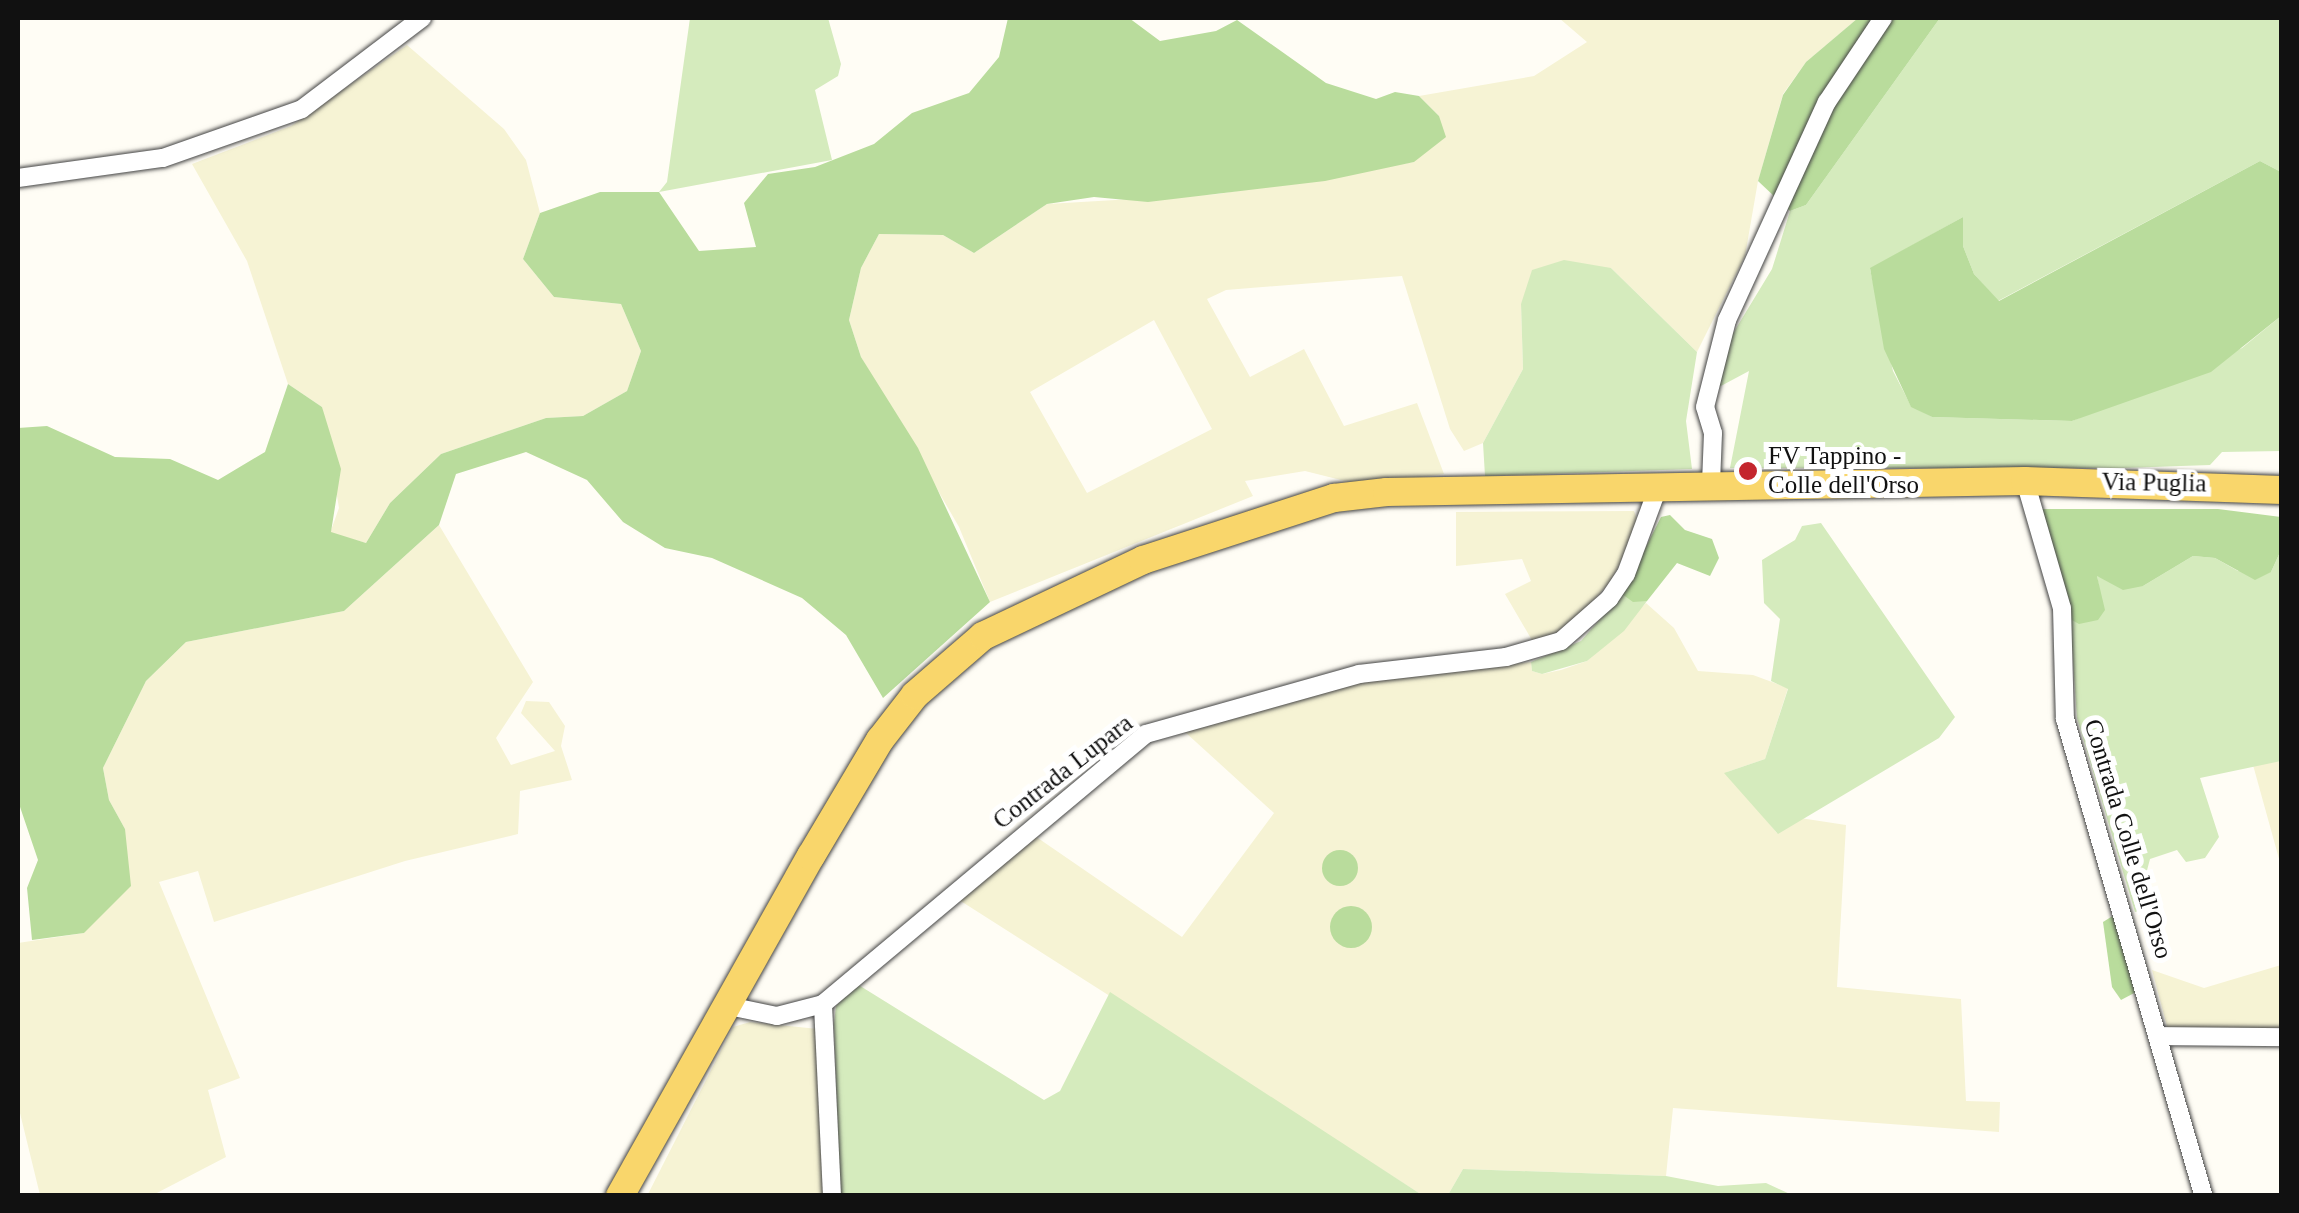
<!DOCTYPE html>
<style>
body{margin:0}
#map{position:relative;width:2299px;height:1213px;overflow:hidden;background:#fffdf5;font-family:Georgia,serif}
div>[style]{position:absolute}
.farmland>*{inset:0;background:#f6f3d4}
.green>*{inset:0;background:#d5ebbd}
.forest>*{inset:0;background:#b9dc9c}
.round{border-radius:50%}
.roads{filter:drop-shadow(0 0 2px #444) drop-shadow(0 0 2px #444)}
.street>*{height:18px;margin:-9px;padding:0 9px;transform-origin:9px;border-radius:9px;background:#fff}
.primary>*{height:28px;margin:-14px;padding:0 14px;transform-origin:14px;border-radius:14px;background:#f9d66b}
.dots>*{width:28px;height:28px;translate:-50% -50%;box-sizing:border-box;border:5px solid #fff;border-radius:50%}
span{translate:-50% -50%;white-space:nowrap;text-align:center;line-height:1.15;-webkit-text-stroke:10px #fff;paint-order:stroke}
.poi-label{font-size:25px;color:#111}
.left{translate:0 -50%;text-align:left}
.street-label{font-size:25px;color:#111}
.frame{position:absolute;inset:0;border:20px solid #111;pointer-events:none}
</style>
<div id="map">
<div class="farmland">
<i style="clip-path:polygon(evenodd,1559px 18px,1858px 18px,1806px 62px,1783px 94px,1758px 181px,1745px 256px,1697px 352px,1611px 268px,1521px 304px,1523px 369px,1483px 443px,1464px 451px,1450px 429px,1402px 276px,1226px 290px,1207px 299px,1250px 377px,1304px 349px,1344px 426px,1417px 403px,1444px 474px,1361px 485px,1305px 471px,1245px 481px,1253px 496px,990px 602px,959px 527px,861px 357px,849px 320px,861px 268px,879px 234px,943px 235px,974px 253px,1047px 204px,1218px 194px,1414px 162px,1439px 116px,1419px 96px,1534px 76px,1587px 42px,1559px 18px,1154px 320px,1212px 429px,1087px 493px,1030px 392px,1154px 320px)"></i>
<i style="clip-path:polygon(407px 45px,504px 129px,526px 160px,540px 213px,523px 259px,554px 297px,621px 304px,641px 351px,627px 391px,583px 416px,546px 418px,441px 454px,390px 503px,366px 543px,330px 533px,339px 508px,322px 407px,288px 384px,247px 261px,192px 164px,291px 126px)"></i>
<i style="clip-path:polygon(1634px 511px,1639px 525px,1611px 581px,1575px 621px,1536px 647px,1505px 594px,1531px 581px,1522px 559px,1456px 566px,1456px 512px)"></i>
<i style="clip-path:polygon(439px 525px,533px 682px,496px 738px,511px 765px,555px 751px,521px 713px,526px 701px,549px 702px,565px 726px,561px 746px,572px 780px,520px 791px,518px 834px,405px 861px,214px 922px,198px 871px,159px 882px,240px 1078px,208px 1090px,226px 1157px,153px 1195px,40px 1195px,18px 1105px,18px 943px,84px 933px,125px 829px,109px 800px,103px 768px,146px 681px,186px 642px,344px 611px)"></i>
<i style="clip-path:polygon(1646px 603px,1674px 628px,1698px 671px,1753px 675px,1788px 688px,1765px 759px,1727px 772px,1777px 833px,1800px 818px,1846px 825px,1837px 987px,1961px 999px,1966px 1101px,2000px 1102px,1999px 1132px,1673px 1108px,1666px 1176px,1463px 1169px,1448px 1195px,1422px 1195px,956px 898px,1032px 834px,1182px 937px,1274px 813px,1185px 732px,1369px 680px,1531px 662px,1532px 671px,1542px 674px,1561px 670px,1587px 661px)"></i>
<i style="clip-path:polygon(2281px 761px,2281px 866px,2253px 765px)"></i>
<i style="clip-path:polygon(2281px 965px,2281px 1037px,2168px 1030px,2152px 970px,2204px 988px)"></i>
<i style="clip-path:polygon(750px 1022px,818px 1029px,826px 1195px,647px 1196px,733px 1027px)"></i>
</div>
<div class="green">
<i style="clip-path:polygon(690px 18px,828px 18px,841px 64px,838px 76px,815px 90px,832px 160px,659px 192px,667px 182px)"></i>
<i style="clip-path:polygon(1940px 18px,2281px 18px,2281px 172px,2260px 161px,1998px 301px,1974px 274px,1963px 246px,1963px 217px,1870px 269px,1893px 371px,1911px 406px,1932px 417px,2072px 421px,2242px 348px,2281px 316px,2281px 451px,2222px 452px,2210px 465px,2123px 468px,1730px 468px,1749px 371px,1719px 387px,1732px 335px,1772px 269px,1790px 211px,1806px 205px)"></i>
<i style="clip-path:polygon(1564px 260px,1611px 268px,1697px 352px,1686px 421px,1692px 469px,1485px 476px,1483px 443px,1523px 369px,1521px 304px,1532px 270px)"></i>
<i style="clip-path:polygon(1821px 523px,1955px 717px,1939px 738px,1778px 834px,1724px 773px,1765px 759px,1788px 689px,1771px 681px,1780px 619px,1764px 603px,1762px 560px,1795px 540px,1802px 526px)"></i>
<i style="clip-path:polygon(2281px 550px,2281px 761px,2200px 778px,2219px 837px,2205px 858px,2186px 862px,2177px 850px,2150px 859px,2145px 878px,2152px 907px,2135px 912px,2077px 718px,2070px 619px,2079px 623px,2101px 598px,2097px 576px,2143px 586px,2193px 556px,2215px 558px,2238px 571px,2271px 572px)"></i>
<i style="clip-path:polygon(1622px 594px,1647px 601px,1624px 631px,1587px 661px,1542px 674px,1532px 671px,1531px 662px,1581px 641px)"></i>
<i style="clip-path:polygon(857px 984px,1044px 1100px,1060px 1091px,1110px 992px,1422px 1195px,840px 1195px,834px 1024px,836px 1006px)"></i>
<i style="clip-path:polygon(1463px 1169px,1666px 1176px,1718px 1186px,1766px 1183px,1792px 1195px,1448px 1195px)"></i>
</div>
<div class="forest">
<i style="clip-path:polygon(1008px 18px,1129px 18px,1160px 41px,1216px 31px,1237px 20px,1326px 83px,1376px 99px,1395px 92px,1419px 96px,1439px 116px,1446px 137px,1414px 162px,1325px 181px,1148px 202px,1094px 197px,1047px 204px,974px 253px,943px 235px,879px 234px,861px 268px,849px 320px,861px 357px,918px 448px,990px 602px,883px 698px,846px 635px,802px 598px,712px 558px,665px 548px,623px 522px,587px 480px,526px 452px,456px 474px,439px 525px,344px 611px,186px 642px,146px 681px,103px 768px,109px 800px,125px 829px,131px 886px,84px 933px,32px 940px,27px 888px,38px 860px,18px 801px,18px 428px,47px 426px,115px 457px,170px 459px,218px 480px,265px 452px,288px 384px,322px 407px,341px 469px,331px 532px,366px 543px,390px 503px,441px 454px,546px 418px,583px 416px,627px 391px,641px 351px,621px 304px,554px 297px,523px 259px,540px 213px,600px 192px,659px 192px,699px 251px,756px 247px,744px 203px,768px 174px,815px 167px,874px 144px,912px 113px,969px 93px,999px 57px)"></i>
<i style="clip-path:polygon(1858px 18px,1940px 18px,1806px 205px,1790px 211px,1758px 181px,1783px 95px,1806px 62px)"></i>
<i style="clip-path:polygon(2260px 161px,2281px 172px,2281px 316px,2211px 372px,2072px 421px,1932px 417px,1911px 407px,1884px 349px,1870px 268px,1963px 217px,1963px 246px,1974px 274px,1999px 301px)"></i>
<i style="clip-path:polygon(2042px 509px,2218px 509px,2281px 517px,2281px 550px,2271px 572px,2255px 580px,2215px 558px,2193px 556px,2143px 586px,2123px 590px,2097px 576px,2105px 610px,2098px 620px,2079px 624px,2070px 619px)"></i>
<i style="clip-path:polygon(1670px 515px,1685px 530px,1712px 539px,1719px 558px,1710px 576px,1677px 563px,1647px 601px,1633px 602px,1622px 594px,1661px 517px)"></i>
<i class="round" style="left:1322px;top:850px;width:36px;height:36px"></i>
<i class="round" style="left:1330px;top:906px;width:42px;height:42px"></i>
<i style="clip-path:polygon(2119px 912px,2138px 991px,2121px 1000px,2112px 987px,2103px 922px)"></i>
</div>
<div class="roads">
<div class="street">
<i style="left:18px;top:178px;width:146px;rotate:-7.9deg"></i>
<i style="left:163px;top:158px;width:147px;rotate:-19.4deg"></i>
<i style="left:302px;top:109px;width:151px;rotate:-37.2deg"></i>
<i style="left:2025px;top:481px;width:132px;rotate:73.8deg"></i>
<i style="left:2062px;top:608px;width:111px;rotate:88.5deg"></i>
<i style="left:2065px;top:719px;width:497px;rotate:73.8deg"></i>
<i style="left:1711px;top:483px;width:50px;rotate:-87.7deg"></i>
<i style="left:1713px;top:433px;width:27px;rotate:-107deg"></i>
<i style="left:1705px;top:407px;width:90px;rotate:-75.8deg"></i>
<i style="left:1727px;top:320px;width:240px;rotate:-65.4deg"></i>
<i style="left:1827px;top:102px;width:101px;rotate:-56.3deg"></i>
<i style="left:724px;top:1005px;width:54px;rotate:11.7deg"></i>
<i style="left:777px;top:1016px;width:48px;rotate:-14.6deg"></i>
<i style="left:2159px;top:1036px;width:123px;rotate:0.5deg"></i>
<i style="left:832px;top:1196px;width:192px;rotate:-92.7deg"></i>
<i style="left:823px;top:1004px;width:421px;rotate:-39.9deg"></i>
<i style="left:1146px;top:734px;width:221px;rotate:-15.7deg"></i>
<i style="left:1359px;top:674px;width:148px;rotate:-6.6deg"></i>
<i style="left:1506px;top:657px;width:57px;rotate:-16.2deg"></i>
<i style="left:1561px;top:641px;width:64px;rotate:-41.2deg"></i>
<i style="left:1609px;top:599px;width:30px;rotate:-56deg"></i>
<i style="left:1626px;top:574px;width:95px;rotate:-69.7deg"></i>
</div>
<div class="primary">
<i style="left:620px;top:1196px;width:390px;rotate:-60.7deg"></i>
<i style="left:811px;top:856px;width:135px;rotate:-59.3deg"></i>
<i style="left:880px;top:740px;width:57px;rotate:-52.1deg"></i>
<i style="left:915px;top:695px;width:90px;rotate:-40.9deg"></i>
<i style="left:983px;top:636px;width:177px;rotate:-25.4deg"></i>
<i style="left:1143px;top:560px;width:201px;rotate:-18deg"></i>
<i style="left:1334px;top:498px;width:53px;rotate:-6.5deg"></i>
<i style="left:1387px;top:492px;width:638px;rotate:-0.99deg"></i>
<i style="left:2025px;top:481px;width:257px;rotate:2deg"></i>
</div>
</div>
<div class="dots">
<i style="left:1748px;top:471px;background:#c4262e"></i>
</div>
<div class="poi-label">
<span class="left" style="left:1768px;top:471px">FV Tappino -<br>Colle dell'Orso</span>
</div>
<div class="street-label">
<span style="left:2154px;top:483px;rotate:1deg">Via Puglia</span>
<span style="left:1063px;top:772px;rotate:-38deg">Contrada Lupara</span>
<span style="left:2128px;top:839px;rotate:73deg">Contrada Colle dell'Orso</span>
</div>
<div class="frame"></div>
</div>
